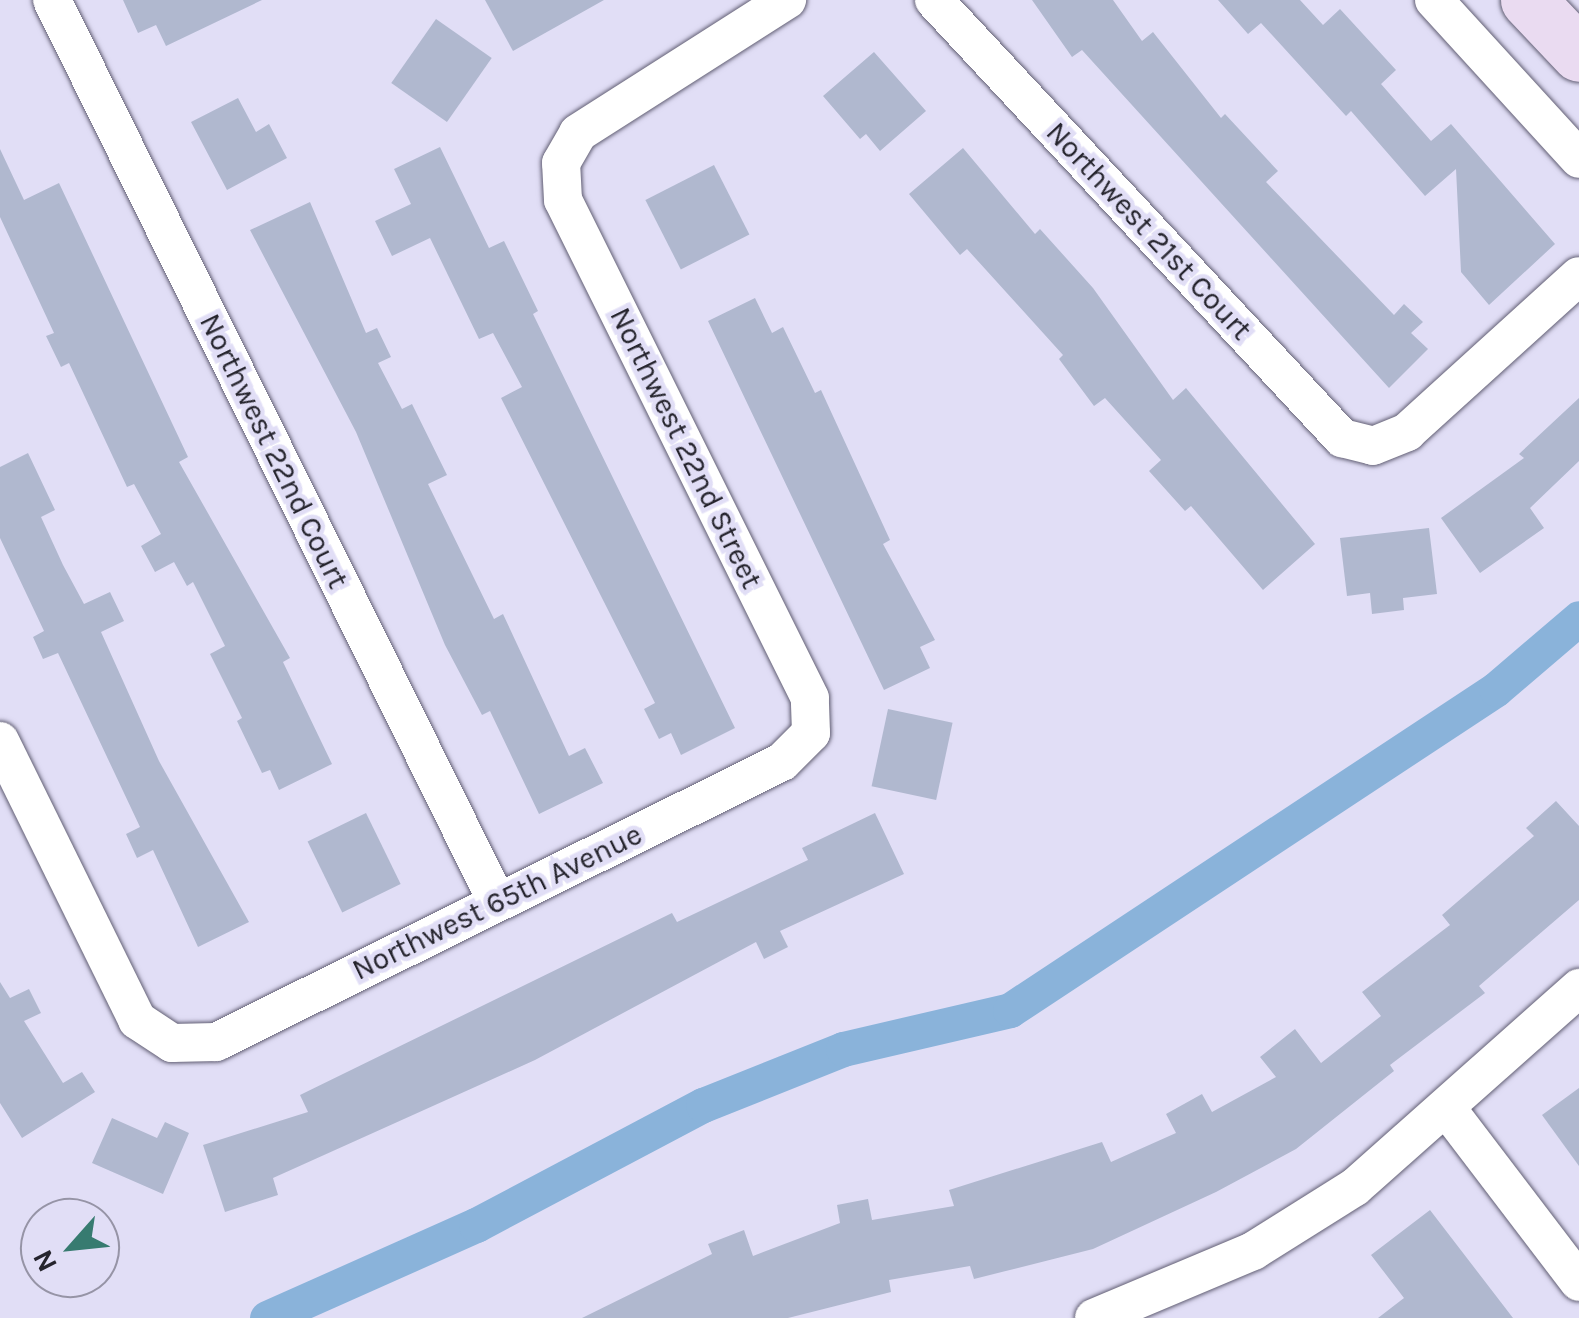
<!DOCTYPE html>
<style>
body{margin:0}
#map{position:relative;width:1579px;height:1318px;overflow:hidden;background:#e1def6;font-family:Karla,sans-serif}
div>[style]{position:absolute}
.canal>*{height:35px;margin:-17.5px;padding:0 17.5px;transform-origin:17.5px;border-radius:17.5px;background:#8ab3da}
.building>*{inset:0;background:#b0b8cf;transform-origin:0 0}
.roads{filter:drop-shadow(0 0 2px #625f74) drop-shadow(0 0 2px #625f74)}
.street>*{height:38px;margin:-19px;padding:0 19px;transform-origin:19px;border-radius:19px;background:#fff}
.secondary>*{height:55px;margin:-27.5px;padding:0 27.5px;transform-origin:27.5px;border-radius:27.5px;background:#eadbf1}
span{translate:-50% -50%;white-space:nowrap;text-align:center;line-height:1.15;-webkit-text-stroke:9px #e1def6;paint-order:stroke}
.street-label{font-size:30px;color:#25242d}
.north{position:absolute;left:20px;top:1198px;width:100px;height:100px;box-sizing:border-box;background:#e1def6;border:2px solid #9694a6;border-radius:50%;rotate:243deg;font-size:28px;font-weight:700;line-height:40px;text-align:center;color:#25242d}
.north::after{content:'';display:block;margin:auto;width:35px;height:45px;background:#377b70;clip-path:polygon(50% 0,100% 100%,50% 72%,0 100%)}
</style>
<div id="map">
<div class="canal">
<i style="left:267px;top:1318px;width:229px;rotate:-24deg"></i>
<i style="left:476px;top:1225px;width:257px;rotate:-27.9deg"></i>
<i style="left:703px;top:1105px;width:151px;rotate:-21.8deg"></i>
<i style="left:843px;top:1049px;width:171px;rotate:-13.1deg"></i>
<i style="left:1010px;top:1010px;width:582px;rotate:-33.44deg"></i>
<i style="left:1496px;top:689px;width:109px;rotate:-40.5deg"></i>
</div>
<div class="building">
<i style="clip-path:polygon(123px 0,262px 0,166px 46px,156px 25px,138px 33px)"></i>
<i style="clip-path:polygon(485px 0,604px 0,513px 51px)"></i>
<i style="clip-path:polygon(1032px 0,1113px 0,1142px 41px,1153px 32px,1221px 118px,1225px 114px,1278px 171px,1266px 182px,1394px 315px,1404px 304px,1423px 322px,1411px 333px,1428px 349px,1389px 388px,1082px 50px,1072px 57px)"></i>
<i style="clip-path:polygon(1218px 0,1300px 0,1323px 25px,1340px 9px,1396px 70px,1381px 84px,1431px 141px,1451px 124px,1555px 244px,1489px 305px,1461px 272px,1456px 169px,1425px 196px,1351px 111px,1346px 116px,1261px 23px,1248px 34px)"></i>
<i style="left:436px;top:19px;width:68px;height:78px;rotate:35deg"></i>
<i style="clip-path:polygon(874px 52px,926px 111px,880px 151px,866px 134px,860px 139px,823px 96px)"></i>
<i style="clip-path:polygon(238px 98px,256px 132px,269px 124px,287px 158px,227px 190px,191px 122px)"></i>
<i style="clip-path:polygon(440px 147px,489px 248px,504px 241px,538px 311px,533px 314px,735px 728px,681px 755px,671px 733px,659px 739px,644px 709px,655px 703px,501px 398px,522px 387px,493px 333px,479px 339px,430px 238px,392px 256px,375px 221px,411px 204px,394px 169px)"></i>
<i style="clip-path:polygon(963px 148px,1035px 234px,1040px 229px,1093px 288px,1173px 400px,1186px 388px,1315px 544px,1263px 590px,1191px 506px,1185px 511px,1149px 471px,1161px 460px,1105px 398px,1094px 406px,1059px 359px,1063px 355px,967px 249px,960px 255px,909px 194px)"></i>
<i style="clip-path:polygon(0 149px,24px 200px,59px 183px,188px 457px,179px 462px,290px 658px,283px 662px,332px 764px,279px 790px,270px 770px,262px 773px,237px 721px,242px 718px,210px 654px,225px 646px,193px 582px,187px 586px,174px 562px,155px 572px,141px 546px,161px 534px,134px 484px,127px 487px,69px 363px,61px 367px,46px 336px,54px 333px,0 217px)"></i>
<i style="left:714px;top:165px;width:78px;height:77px;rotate:63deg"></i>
<i style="clip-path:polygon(310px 202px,366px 333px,377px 328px,391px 357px,378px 363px,402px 409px,412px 404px,447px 475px,428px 484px,494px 619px,503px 614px,569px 756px,585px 748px,603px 783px,539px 814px,490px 711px,482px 715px,445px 645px,356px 432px,250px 230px)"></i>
<i style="clip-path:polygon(755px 298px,772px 333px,783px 327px,815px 393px,821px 390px,890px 540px,883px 544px,935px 640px,920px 647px,930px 668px,884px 690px,708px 321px)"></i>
<i style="clip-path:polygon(1579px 398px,1579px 461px,1530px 508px,1544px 528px,1480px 573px,1441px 518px,1524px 458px,1519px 454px)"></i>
<i style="clip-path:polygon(28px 453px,55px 510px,41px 517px,63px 565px,84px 604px,110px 592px,124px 621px,101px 632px,159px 761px,249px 922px,198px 947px,153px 850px,137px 858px,126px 834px,140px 827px,58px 653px,43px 659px,33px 637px,44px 631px,0 538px,0 467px)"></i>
<i style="clip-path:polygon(1429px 528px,1437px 594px,1403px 598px,1404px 610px,1372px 614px,1370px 593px,1347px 596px,1340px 538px)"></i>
<i style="left:888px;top:709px;width:66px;height:79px;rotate:12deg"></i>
<i style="clip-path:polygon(1556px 801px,1579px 826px,1579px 900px,1479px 986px,1485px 993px,1390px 1065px,1394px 1071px,1296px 1149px,1216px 1192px,1093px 1249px,974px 1279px,970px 1266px,889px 1280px,891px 1292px,788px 1318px,582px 1318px,712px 1254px,708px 1244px,744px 1230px,753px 1256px,840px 1223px,837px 1205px,868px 1199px,872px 1220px,954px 1206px,949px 1190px,1102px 1142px,1111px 1162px,1176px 1133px,1166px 1114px,1202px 1094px,1212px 1112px,1276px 1077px,1260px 1057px,1295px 1029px,1321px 1063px,1381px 1016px,1362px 992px,1450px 925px,1442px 915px,1534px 836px,1526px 828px)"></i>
<i style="left:366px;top:813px;width:79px;height:65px;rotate:64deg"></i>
<i style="clip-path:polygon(875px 813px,904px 874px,780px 931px,788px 947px,764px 959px,756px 942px,535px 1060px,273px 1178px,278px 1195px,225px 1212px,203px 1145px,308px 1112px,300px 1095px,672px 913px,677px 922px,808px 860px,802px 848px)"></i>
<i style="clip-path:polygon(0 982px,10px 998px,29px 989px,41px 1013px,24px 1021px,63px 1083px,82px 1072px,95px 1092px,22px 1138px,0 1103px)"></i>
<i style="clip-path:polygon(1579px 1088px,1579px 1166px,1542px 1115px)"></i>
<i style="clip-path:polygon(112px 1118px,157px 1138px,165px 1122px,189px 1133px,163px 1194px,92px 1163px)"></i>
<i style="clip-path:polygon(1430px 1210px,1513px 1318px,1378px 1318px,1404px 1298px,1371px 1255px)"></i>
</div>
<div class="roads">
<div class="street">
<i style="left:52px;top:0;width:1006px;rotate:63.74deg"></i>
<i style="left:934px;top:0;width:599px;rotate:47.03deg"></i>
<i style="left:1342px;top:438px;width:32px;rotate:14deg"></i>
<i style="left:1373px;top:446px;width:37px;rotate:-22deg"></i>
<i style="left:1407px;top:432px;width:232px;rotate:-42.2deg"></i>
<i style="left:1434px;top:0;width:215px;rotate:47.6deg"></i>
<i style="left:0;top:741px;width:311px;rotate:63.8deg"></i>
<i style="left:137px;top:1020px;width:42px;rotate:33.3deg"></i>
<i style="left:172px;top:1043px;width:44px;rotate:-1.3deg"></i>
<i style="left:216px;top:1042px;width:631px;rotate:-26.32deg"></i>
<i style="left:782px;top:762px;width:41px;rotate:-45deg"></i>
<i style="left:811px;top:733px;width:35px;rotate:-92deg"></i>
<i style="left:810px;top:698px;width:556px;rotate:-116.38deg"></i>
<i style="left:563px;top:200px;width:37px;rotate:-93deg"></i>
<i style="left:561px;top:163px;width:34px;rotate:-60deg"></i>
<i style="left:578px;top:133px;width:248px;rotate:-32.5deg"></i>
<i style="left:1448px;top:1110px;width:216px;rotate:52.7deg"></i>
<i style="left:1094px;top:1318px;width:173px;rotate:-22.8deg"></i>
<i style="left:1253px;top:1251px;width:120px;rotate:-32.1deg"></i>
<i style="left:1355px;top:1187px;width:300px;rotate:-41.6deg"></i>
</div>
<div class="secondary">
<i style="left:1528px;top:0;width:74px;rotate:46.6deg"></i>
</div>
</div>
<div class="street-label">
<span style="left:1149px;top:231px;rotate:47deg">Northwest 21st Court</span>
<span style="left:686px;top:448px;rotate:64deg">Northwest 22nd Street</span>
<span style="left:274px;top:451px;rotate:64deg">Northwest 22nd Court</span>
<span style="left:497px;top:902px;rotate:-26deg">Northwest 65th Avenue</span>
</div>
<div class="north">N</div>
</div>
